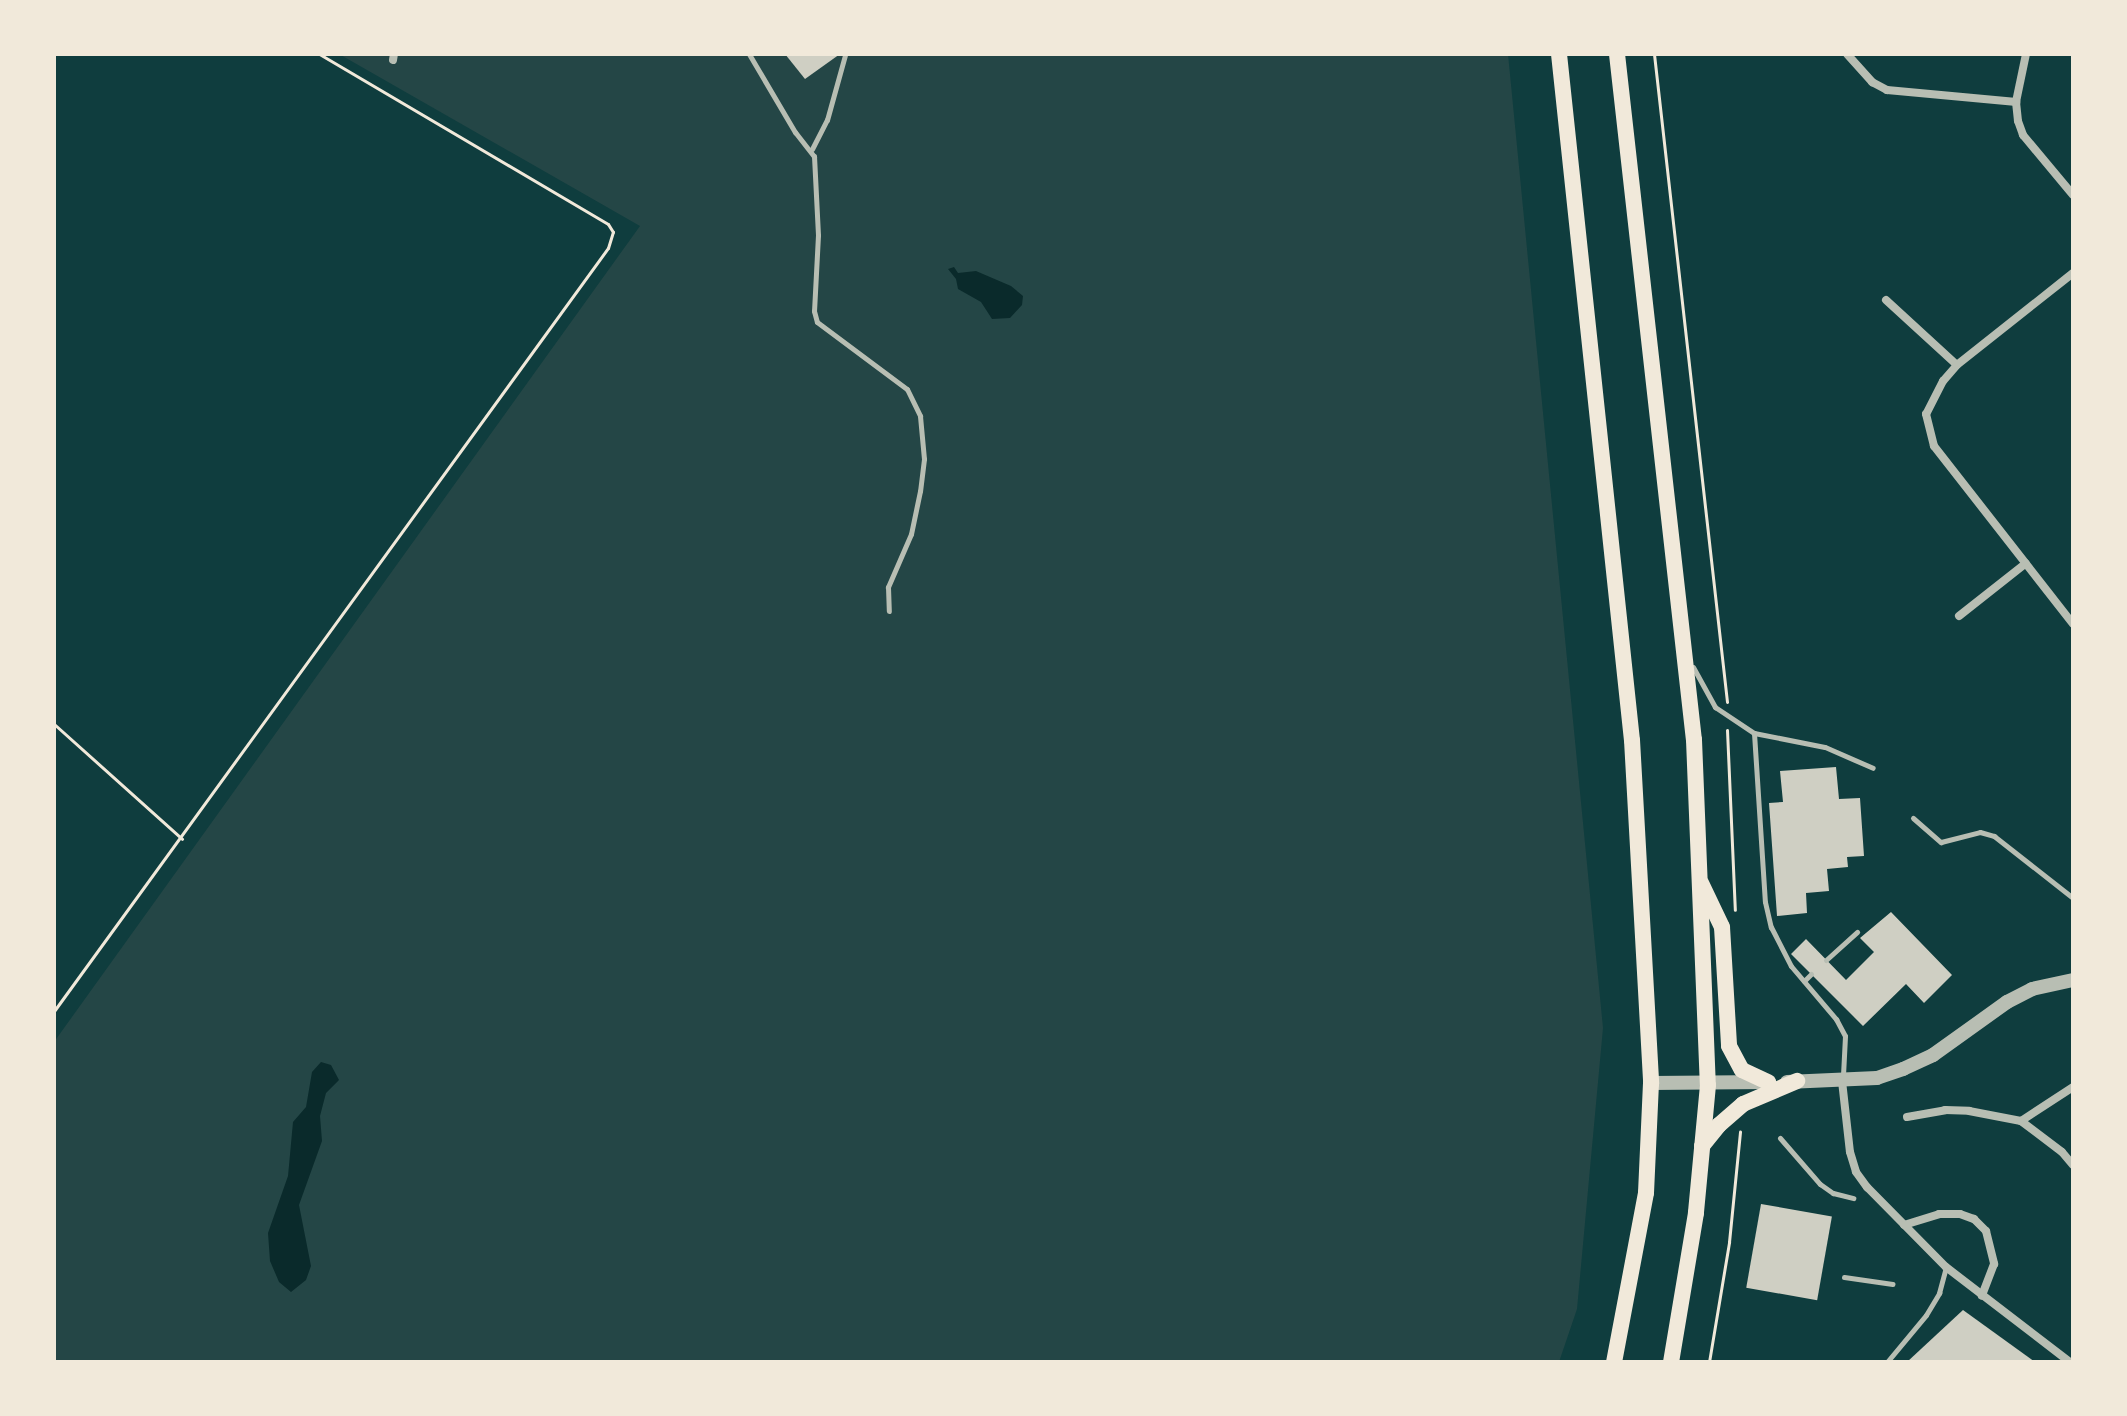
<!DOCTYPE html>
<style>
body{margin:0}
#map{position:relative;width:2127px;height:1416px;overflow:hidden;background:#0f3d3e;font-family:"PT Sans Narrow",sans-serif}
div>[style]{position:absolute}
.green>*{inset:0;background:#244646}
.water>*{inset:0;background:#0a2a2b}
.building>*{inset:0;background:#cfcfc3;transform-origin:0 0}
.path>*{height:3px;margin:-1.5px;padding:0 1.5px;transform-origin:1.5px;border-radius:1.5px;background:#f1e9da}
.service>*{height:5px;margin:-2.5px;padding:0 2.5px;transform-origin:2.5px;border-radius:2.5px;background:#b8beb3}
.minor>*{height:8px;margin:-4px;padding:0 4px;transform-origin:4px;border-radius:4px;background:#b8beb3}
.tertiary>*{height:14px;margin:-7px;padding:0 7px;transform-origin:7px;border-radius:7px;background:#b8beb3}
.primary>*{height:16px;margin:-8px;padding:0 8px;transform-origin:8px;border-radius:8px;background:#f1e9da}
span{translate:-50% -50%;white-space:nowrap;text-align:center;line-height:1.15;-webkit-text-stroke:8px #f1e9da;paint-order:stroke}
.frame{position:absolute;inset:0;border:56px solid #f1e9da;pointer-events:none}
</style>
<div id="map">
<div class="green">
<i style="clip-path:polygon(339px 54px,1508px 54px,1603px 1028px,1577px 1309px,1559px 1362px,54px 1362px,54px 1042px,640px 226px)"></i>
</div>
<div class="water">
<i style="clip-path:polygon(954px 267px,958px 273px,976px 271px,1011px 286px,1023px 296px,1022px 305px,1010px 318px,992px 319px,981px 302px,958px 289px,956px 279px,948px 269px)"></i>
<i style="clip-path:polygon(321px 1062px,331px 1065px,339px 1080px,326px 1093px,320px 1116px,322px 1141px,299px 1205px,311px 1266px,306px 1280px,291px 1292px,279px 1282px,270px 1261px,268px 1233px,288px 1176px,293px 1122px,306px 1107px,312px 1072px)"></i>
</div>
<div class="building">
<i style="clip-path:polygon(785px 54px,840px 54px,805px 79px)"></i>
<i style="clip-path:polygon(1836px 767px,1839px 799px,1860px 798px,1864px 856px,1847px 857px,1848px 867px,1827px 869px,1829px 891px,1806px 893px,1807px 913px,1777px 916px,1769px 803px,1783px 802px,1780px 771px)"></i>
<i style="clip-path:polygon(1891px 912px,1952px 975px,1924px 1003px,1906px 984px,1863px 1026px,1791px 954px,1806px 939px,1846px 980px,1874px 952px,1860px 938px)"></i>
<i style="left:1761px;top:1204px;width:72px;height:85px;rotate:10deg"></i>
<i style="clip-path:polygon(1963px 1310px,2035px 1362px,1907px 1362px)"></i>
</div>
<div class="path">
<i style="left:1654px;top:54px;width:652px;rotate:83.57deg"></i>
<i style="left:54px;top:724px;width:172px;rotate:41.9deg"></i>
<i style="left:1727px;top:730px;width:180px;rotate:87.5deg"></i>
<i style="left:54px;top:1011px;width:943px;rotate:-54.02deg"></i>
<i style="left:608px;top:248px;width:17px;rotate:-73deg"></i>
<i style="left:613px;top:232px;width:9px;rotate:-122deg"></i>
<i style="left:608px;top:224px;width:335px;rotate:-149.5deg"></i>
<i style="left:1709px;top:1362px;width:122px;rotate:-80.5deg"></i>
<i style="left:1729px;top:1242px;width:111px;rotate:-84.3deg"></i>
</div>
<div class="service">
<i style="left:749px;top:54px;width:91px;rotate:59.5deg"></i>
<i style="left:795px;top:132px;width:31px;rotate:52deg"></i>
<i style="left:814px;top:156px;width:79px;rotate:87.1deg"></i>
<i style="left:818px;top:235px;width:76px;rotate:93deg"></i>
<i style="left:814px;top:311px;width:11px;rotate:75deg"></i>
<i style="left:817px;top:322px;width:112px;rotate:36.7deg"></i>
<i style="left:907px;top:389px;width:30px;rotate:64deg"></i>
<i style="left:920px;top:416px;width:43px;rotate:84.7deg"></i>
<i style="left:924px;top:459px;width:32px;rotate:97deg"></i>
<i style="left:920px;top:491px;width:44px;rotate:101.8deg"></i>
<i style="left:911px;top:534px;width:58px;rotate:113.5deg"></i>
<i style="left:888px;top:587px;width:24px;rotate:88deg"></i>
<i style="left:812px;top:149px;width:33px;rotate:-63deg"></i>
<i style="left:827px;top:120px;width:67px;rotate:-74.5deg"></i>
<i style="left:1693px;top:667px;width:46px;rotate:61.2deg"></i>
<i style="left:1715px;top:707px;width:47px;rotate:33.7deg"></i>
<i style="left:1754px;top:733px;width:72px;rotate:11.2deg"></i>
<i style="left:1825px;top:747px;width:52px;rotate:23.6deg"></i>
<i style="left:1754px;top:733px;width:169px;rotate:86.3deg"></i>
<i style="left:1765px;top:902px;width:26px;rotate:77deg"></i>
<i style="left:1771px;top:927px;width:44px;rotate:62.9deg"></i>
<i style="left:1791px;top:966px;width:70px;rotate:49.7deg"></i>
<i style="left:1836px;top:1019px;width:19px;rotate:62deg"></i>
<i style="left:1845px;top:1036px;width:40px;rotate:92.9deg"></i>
<i style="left:1913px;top:818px;width:37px;rotate:41deg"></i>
<i style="left:1941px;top:842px;width:40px;rotate:-14.4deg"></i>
<i style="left:1980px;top:832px;width:15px;rotate:16deg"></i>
<i style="left:1994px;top:836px;width:100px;rotate:38.1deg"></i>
<i style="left:1826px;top:960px;width:42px;rotate:-42.1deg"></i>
<i style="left:1804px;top:981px;width:10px;rotate:-45deg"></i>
<i style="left:1780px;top:1138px;width:61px;rotate:49deg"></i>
<i style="left:1820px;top:1184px;width:16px;rotate:35deg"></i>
<i style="left:1833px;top:1193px;width:21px;rotate:14deg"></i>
<i style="left:1844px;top:1277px;width:49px;rotate:8.1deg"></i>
<i style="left:1887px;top:1362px;width:61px;rotate:-50.3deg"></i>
<i style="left:1926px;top:1315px;width:26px;rotate:-59deg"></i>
<i style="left:1939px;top:1293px;width:27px;rotate:-75deg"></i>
</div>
<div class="minor">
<i style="left:1847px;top:54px;width:38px;rotate:48deg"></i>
<i style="left:1872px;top:82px;width:17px;rotate:28deg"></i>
<i style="left:1887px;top:90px;width:130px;rotate:5.3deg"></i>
<i style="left:2026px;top:54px;width:49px;rotate:101.8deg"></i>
<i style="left:2016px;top:102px;width:19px;rotate:84deg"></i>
<i style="left:2018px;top:121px;width:15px;rotate:70deg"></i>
<i style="left:2023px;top:135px;width:78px;rotate:50.2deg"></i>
<i style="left:393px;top:60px;width:6px;rotate:-81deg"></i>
<i style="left:2073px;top:273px;width:148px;rotate:141.6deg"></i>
<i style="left:1957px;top:365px;width:21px;rotate:131deg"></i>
<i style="left:1943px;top:381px;width:37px;rotate:117deg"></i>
<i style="left:1926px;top:414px;width:33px;rotate:76deg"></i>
<i style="left:1934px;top:446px;width:226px;rotate:52deg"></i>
<i style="left:1886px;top:300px;width:96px;rotate:42.5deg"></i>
<i style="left:1959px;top:616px;width:85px;rotate:-38.3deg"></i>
<i style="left:1842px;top:1081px;width:71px;rotate:83.6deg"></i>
<i style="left:1850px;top:1152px;width:21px;rotate:73deg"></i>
<i style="left:1856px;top:1172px;width:19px;rotate:54deg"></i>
<i style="left:1867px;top:1187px;width:112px;rotate:45.4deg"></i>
<i style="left:1946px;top:1267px;width:156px;rotate:37.5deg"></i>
<i style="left:1907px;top:1117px;width:39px;rotate:-10deg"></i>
<i style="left:1945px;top:1110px;width:24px;rotate:2deg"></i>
<i style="left:1969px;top:1111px;width:53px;rotate:10.9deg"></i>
<i style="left:2021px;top:1121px;width:51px;rotate:37.1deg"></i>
<i style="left:2062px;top:1152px;width:17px;rotate:50deg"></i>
<i style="left:2021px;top:1121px;width:62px;rotate:-33.2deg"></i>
<i style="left:1904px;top:1225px;width:37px;rotate:-17deg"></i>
<i style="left:1939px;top:1214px;width:21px"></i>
<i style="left:1960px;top:1214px;width:15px;rotate:20deg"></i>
<i style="left:1974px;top:1219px;width:17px;rotate:45deg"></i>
<i style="left:1986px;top:1231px;width:34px;rotate:76deg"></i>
<i style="left:1994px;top:1264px;width:34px;rotate:111deg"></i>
</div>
<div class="tertiary">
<i style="left:1787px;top:1082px;width:90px;rotate:-2.5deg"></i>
<i style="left:1877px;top:1078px;width:28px;rotate:-19deg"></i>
<i style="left:1903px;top:1069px;width:33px;rotate:-25deg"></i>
<i style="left:1933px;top:1055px;width:91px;rotate:-35.6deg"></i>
<i style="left:2007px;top:1002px;width:28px;rotate:-27deg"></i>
<i style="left:2032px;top:989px;width:42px;rotate:-12.4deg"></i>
<i style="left:1651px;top:1083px;width:116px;rotate:-0.5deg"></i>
</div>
<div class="primary">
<i style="left:1559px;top:54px;width:690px;rotate:83.93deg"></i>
<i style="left:1632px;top:740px;width:344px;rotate:86.8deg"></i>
<i style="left:1651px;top:1083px;width:110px;rotate:92.6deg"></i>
<i style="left:1646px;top:1193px;width:172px;rotate:100.7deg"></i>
<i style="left:1617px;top:54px;width:690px;rotate:83.6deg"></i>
<i style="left:1694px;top:740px;width:345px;rotate:87.7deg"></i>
<i style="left:1708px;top:1085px;width:129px;rotate:95.4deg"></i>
<i style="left:1696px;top:1213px;width:151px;rotate:99.5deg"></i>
<i style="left:1701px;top:883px;width:49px;rotate:64.5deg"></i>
<i style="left:1722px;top:927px;width:119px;rotate:86.6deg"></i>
<i style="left:1729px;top:1046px;width:27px;rotate:62deg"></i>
<i style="left:1742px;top:1070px;width:29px;rotate:25deg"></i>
<i style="left:1702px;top:1146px;width:27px;rotate:-51deg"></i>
<i style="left:1719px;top:1125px;width:32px;rotate:-41deg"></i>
<i style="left:1743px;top:1104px;width:59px;rotate:-23.1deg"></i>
</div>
<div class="frame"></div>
</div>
